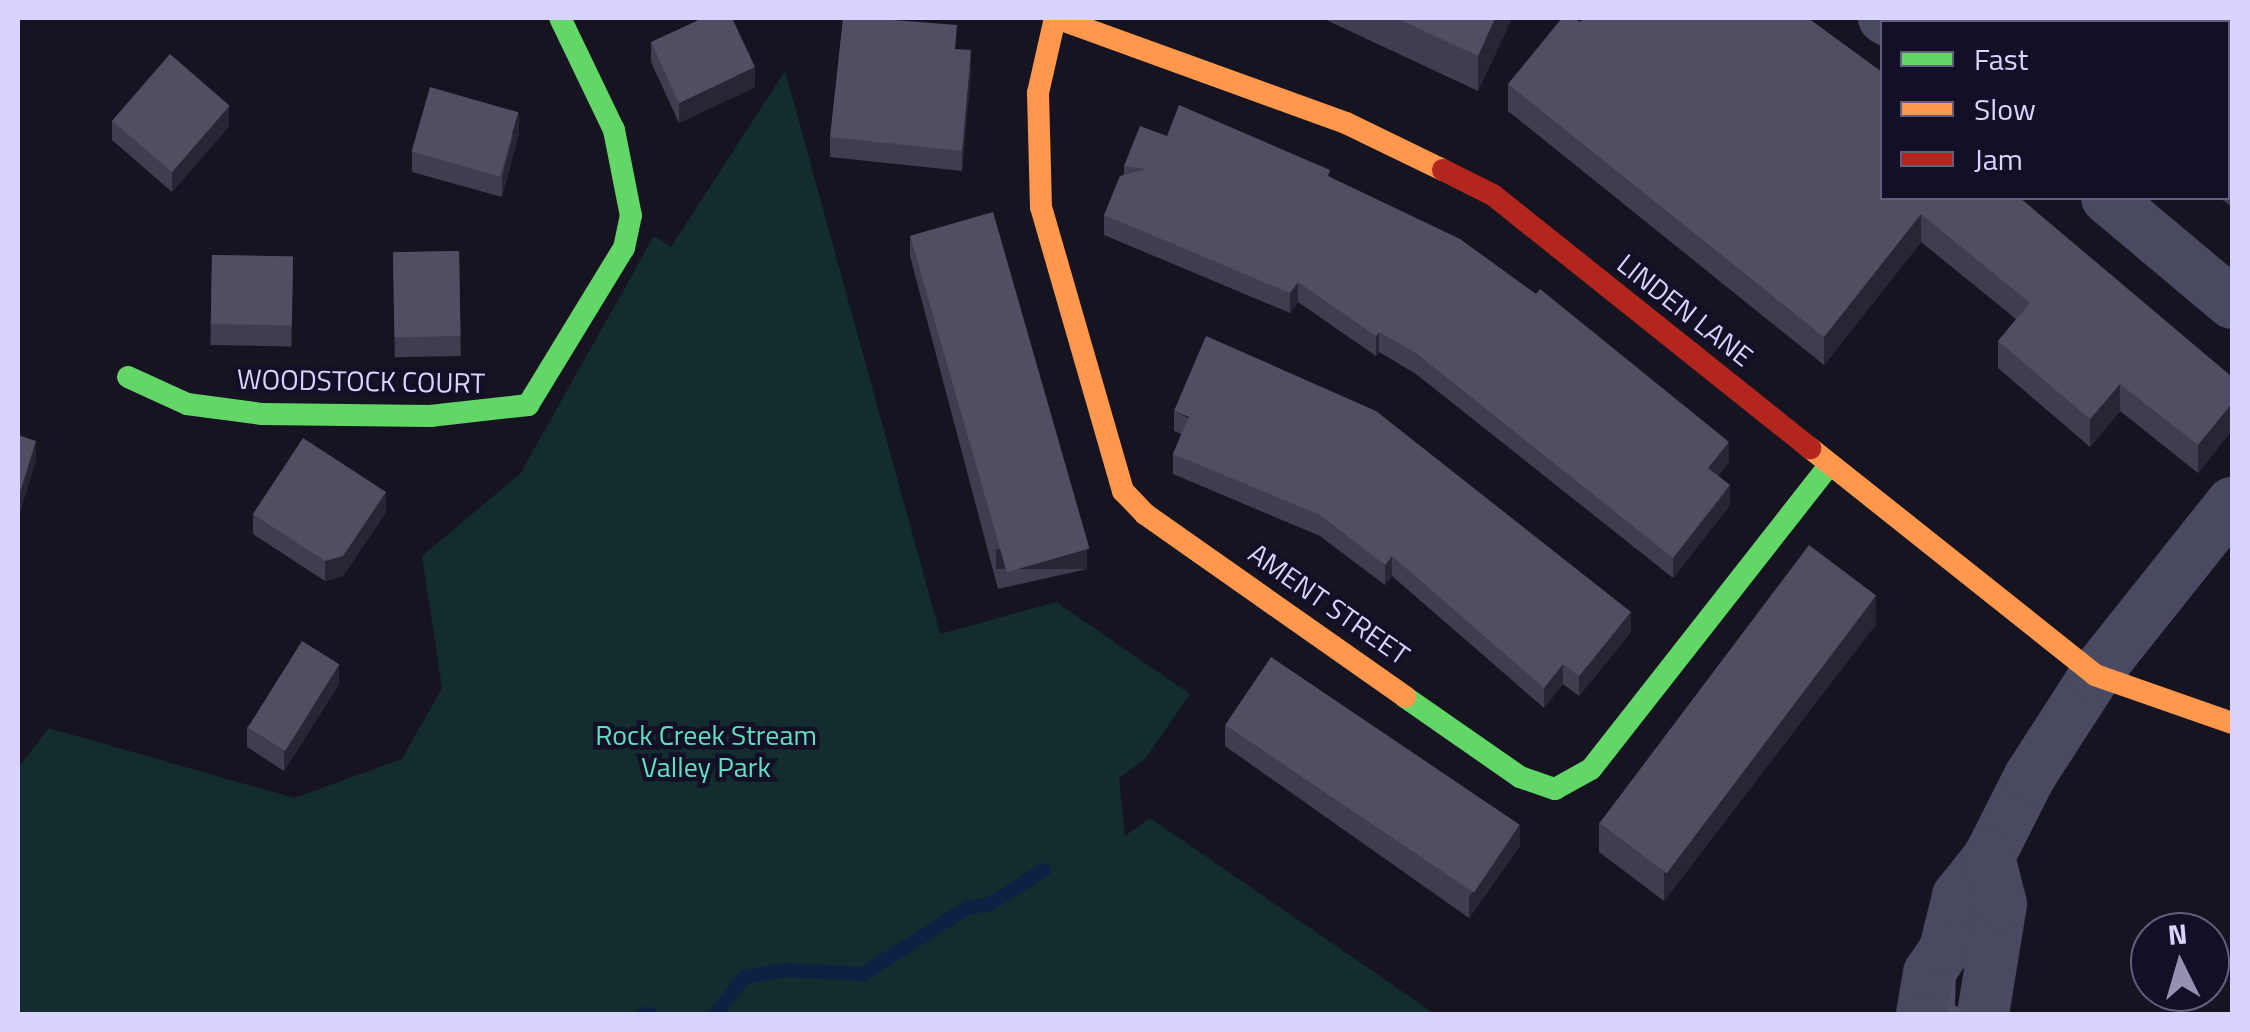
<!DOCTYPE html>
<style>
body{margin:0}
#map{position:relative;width:2250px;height:1032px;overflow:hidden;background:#161421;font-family:"Titillium Web",sans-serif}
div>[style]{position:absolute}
.green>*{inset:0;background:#132c2d}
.stream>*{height:14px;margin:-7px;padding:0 7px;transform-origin:7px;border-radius:7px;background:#0d2144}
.street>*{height:52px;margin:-26px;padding:0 26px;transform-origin:26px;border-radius:26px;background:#4a4962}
.fast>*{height:22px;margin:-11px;padding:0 11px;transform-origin:11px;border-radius:11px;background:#63d668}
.slow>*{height:22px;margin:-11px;padding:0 11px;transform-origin:11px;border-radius:11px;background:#ff974d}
.jam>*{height:22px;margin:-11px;padding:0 11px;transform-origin:11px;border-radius:11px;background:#b3261e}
.wall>*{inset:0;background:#403d50;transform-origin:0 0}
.shaded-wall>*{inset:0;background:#282635;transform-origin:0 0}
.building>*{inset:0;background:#504e63;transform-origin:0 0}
span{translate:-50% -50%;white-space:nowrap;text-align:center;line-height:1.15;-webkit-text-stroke:9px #130f26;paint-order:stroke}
.street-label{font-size:28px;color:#d9d4ff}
.park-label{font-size:28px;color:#5fe0c0}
.frame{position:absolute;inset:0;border:20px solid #d9d4ff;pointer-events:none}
.legend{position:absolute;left:1880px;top:20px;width:350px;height:180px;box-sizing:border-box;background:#130f26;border:2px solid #625e7d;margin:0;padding:12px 18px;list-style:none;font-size:30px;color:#d9d4ff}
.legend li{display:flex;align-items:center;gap:20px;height:50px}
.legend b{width:50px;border:2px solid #625e7d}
.north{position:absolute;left:2130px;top:912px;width:100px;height:100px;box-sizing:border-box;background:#130f26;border:2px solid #625e7d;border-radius:50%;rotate:355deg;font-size:28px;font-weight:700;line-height:40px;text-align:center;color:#d9d4ff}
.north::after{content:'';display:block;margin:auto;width:35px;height:45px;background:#9591b1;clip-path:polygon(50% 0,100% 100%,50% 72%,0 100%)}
</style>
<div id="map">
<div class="green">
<i style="clip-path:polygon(785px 71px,940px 634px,1056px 602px,1190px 694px,1145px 759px,1119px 778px,1125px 836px,1150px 818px,1435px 1014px,18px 1014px,18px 768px,49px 728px,294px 798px,402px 759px,442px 688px,422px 556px,520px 474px,654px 236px,671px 247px)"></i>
</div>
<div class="stream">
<i style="left:644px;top:1014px;width:6px"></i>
<i style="left:716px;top:1014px;width:46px;rotate:-52.9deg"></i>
<i style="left:744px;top:977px;width:42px;rotate:-9.7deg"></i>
<i style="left:785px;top:970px;width:78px;rotate:2.9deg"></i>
<i style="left:863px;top:974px;width:125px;rotate:-32.5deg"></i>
<i style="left:968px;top:907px;width:20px;rotate:-6deg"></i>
<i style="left:988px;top:905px;width:66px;rotate:-32deg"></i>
</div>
<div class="street">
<i style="left:1884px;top:18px;width:8px;rotate:30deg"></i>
<i style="left:2174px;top:18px;width:7px;rotate:34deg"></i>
<i style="left:2228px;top:61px;width:6px;rotate:45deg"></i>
<i style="left:2107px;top:198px;width:163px;rotate:40deg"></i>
<i style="left:1922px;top:1014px;width:42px;rotate:-80.3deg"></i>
<i style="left:1929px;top:973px;width:29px;rotate:-56deg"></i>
<i style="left:1945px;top:949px;width:55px;rotate:-76.2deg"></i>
<i style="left:1958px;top:896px;width:50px;rotate:-51.5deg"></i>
<i style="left:1989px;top:857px;width:91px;rotate:-63.2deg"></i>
<i style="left:2030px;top:776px;width:120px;rotate:-57.2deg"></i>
<i style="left:2095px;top:675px;width:220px;rotate:-51.5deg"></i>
<i style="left:1983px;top:1014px;width:111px;rotate:-80.7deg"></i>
<i style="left:2001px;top:904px;width:49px;rotate:-104.3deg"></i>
</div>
<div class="fast">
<i style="left:128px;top:377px;width:65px;rotate:24.6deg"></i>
<i style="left:187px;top:404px;width:76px;rotate:7.6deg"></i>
<i style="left:262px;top:414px;width:168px;rotate:0.7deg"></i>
<i style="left:430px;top:416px;width:99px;rotate:-6.4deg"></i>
<i style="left:528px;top:405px;width:184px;rotate:-58.6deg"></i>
<i style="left:624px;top:248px;width:33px;rotate:-78deg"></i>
<i style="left:631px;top:216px;width:88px;rotate:-101.2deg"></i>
<i style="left:614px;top:130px;width:124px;rotate:-115.7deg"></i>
<i style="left:1405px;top:697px;width:140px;rotate:34.8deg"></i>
<i style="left:1520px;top:777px;width:37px;rotate:19deg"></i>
<i style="left:1555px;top:789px;width:41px;rotate:-29.1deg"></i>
<i style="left:1591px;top:769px;width:387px;rotate:-51.9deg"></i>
</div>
<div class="slow">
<i style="left:1055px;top:18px;width:77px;rotate:102.8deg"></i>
<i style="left:1038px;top:93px;width:114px;rotate:88.5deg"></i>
<i style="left:1041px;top:207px;width:296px;rotate:73.9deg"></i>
<i style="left:1123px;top:491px;width:32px;rotate:46deg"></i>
<i style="left:1145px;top:514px;width:318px;rotate:35.1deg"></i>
<i style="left:1056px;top:18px;width:308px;rotate:19.9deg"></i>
<i style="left:1346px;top:123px;width:108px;rotate:25.9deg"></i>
<i style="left:1810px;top:448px;width:364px;rotate:38.5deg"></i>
<i style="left:2095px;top:675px;width:145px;rotate:19.3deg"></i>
</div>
<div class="jam">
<i style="left:1443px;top:170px;width:56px;rotate:26.6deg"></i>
<i style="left:1493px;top:195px;width:406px;rotate:38.6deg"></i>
</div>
<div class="wall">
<i style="clip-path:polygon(1322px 18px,1512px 18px,1478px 91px)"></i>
<i style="left:1987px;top:18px;width:162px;height:7px"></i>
<i style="clip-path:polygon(1580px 22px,1882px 198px,2020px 198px,2232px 377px,2232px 430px,2198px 473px,2120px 411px,2090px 447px,1998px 368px,1998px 341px,2016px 319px,1921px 242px,1824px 365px,1508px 111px,1508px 84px)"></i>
<i style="clip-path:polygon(651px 42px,755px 87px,679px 123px,651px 62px)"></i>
<i style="clip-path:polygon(957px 49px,971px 71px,962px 171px,830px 157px,830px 137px)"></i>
<i style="clip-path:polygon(2228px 78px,2232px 82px,2232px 207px,2220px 198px,2228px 198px)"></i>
<i style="clip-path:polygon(112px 120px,229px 126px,172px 192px,112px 140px)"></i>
<i style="clip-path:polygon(519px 133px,502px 197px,412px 172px,412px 152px)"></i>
<i style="clip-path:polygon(1167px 136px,1330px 177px,1729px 462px,1718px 476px,1730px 505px,1673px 578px,1416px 374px,1379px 352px,1376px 356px,1298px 302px,1290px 313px,1104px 235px,1104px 215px,1124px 175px,1124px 166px)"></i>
<i style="clip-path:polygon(910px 236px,1087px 569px,998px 589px,910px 256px)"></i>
<i style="left:459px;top:251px;width:105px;height:66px;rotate:89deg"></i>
<i style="left:212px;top:255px;width:81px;height:90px;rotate:1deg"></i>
<i style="clip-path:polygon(1174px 411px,1631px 632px,1579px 696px,1563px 684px,1544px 708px,1392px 576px,1385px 585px,1320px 536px,1173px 474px,1173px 454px,1181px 434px,1174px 431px)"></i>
<i style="clip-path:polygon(386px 512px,343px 576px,325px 581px,253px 534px,253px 514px)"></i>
<i style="clip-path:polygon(1876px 624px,1664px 901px,1599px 852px,1599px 823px)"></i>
<i style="clip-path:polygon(339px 684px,284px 771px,247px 747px,247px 727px)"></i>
<i style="clip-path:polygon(1225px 725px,1520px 846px,1469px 918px,1225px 746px)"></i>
</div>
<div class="shaded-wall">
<i style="clip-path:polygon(1495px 18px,1512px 18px,1478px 91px,1478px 56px)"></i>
<i style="clip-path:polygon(971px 50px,971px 71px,962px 171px,962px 151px)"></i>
<i style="clip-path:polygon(755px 67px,755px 87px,679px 123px,679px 103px)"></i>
<i style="clip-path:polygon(229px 106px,229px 126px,172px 192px,172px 172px)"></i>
<i style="clip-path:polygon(519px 112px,519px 133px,502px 197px,502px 176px)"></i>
<i style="clip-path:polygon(1921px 214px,1921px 242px,1824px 365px,1824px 337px)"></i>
<i style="clip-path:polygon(1298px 282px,1298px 302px,1290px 313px,1290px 293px)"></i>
<i style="clip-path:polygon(1379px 332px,1379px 352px,1376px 356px,1376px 336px)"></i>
<i style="clip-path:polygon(2120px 384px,2120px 411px,2090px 447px,2090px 419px)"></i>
<i style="clip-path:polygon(2232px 403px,2232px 430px,2198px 473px,2198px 445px)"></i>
<i style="clip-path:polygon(36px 441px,36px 461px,18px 519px,18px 499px)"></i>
<i style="clip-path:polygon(1729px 442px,1729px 462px,1708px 488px,1708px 468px)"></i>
<i style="clip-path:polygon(1730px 485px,1730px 505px,1673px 578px,1673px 558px)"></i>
<i style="clip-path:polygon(386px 492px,386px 512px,343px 576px,325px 581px,325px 561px)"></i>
<i style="left:1087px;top:549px;width:20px;height:91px;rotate:90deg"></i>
<i style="clip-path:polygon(1392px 556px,1392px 576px,1385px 585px,1385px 565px)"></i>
<i style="clip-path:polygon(1876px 595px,1876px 624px,1664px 901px,1664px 873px)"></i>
<i style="clip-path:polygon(1631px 612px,1631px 632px,1579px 696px,1579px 676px)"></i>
<i style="clip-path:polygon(339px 664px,339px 684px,284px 771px,284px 750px)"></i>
<i style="clip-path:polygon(1563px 664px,1563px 684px,1544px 708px,1544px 688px)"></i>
<i style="clip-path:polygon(1520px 825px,1520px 846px,1469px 918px,1469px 897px)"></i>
</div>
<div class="building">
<i style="clip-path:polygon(703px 18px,732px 18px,755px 67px,679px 103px,651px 42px)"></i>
<i style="clip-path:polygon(843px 18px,867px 18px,957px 25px,955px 49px,971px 50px,962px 151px,830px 137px)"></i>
<i style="clip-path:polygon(1396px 18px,1495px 18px,1478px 56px)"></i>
<i style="clip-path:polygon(1562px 18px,1574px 18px,1580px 22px,1583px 18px,1808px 18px,1882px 72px,1882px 198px,2020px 198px,2232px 377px,2232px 403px,2198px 445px,2120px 384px,2090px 419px,1998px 341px,2030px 303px,1921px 214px,1824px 337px,1508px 84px)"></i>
<i style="left:2016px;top:18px;width:133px;height:8px"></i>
<i style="left:170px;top:54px;width:79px;height:88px;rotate:41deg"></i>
<i style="left:2228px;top:78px;width:6px;height:103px;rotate:45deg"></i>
<i style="left:430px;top:87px;width:92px;height:67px;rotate:16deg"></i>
<i style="clip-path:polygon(1179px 105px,1330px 170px,1328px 176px,1460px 239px,1536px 294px,1540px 289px,1729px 442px,1708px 468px,1730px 485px,1673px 558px,1416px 353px,1379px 332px,1376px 336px,1298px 282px,1290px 293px,1104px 215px,1120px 176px,1146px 169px,1124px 166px,1140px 126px,1167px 136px)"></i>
<i style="left:993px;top:212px;width:350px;height:86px;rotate:74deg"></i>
<i style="left:459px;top:251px;width:85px;height:66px;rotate:89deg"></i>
<i style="left:212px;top:255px;width:81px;height:69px;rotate:1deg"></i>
<i style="clip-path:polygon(1206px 336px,1376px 411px,1631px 612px,1579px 676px,1563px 664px,1544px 688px,1392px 556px,1385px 565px,1320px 515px,1173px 454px,1189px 417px,1174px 411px)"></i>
<i style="clip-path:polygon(18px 435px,36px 441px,18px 499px)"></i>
<i style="clip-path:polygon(303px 438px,386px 492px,343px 556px,325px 561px,253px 514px)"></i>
<i style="left:1809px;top:545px;width:84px;height:348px;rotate:37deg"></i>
<i style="left:302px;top:641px;width:44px;height:102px;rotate:32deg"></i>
<i style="left:1271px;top:657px;width:300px;height:82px;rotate:34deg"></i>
<i style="clip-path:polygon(1956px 970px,1955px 1005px,1967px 1014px,1942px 1014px,1946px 1012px)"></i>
</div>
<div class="street-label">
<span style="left:1685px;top:310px;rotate:38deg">LINDEN LANE</span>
<span style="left:361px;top:381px;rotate:1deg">WOODSTOCK COURT</span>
<span style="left:1329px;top:604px;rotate:35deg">AMENT STREET</span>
</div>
<div class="park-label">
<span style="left:706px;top:751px">Rock Creek Stream<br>Valley Park</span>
</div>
<div class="frame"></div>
<ul class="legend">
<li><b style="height:12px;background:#63d668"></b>Fast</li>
<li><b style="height:12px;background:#ff974d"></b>Slow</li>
<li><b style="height:12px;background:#b3261e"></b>Jam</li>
</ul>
<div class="north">N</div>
</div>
